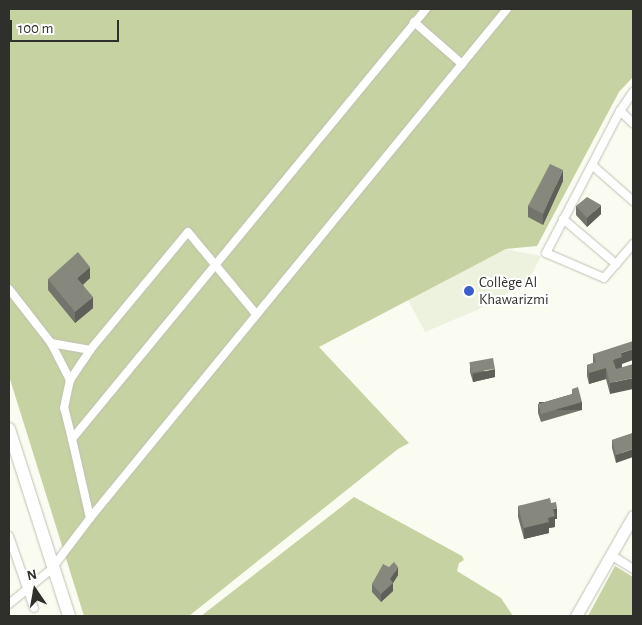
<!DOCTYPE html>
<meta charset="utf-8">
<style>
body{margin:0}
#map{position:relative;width:642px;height:625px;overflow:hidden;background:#fafcf1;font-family:"Alegreya Sans",sans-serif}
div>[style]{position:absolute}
.built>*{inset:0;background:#edf2df}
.green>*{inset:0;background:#c7d2a2}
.roads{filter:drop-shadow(0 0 1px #bec1b6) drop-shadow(0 0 1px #bec1b6)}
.street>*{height:8px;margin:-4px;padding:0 4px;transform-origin:4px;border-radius:4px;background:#fff}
.secondary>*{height:11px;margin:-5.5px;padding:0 5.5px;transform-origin:5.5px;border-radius:5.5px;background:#fff}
.primary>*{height:12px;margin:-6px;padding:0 6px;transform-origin:6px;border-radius:6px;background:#fff}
.wall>*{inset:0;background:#73756c}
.shaded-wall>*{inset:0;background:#5e5f58;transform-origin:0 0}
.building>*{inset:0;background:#86887e;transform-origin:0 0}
.dots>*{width:14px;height:14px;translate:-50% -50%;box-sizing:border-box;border:2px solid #fff;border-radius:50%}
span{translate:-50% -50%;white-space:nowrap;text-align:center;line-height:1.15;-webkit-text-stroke:4px #fff;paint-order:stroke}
.poi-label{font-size:15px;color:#2f302c}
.left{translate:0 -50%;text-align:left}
.frame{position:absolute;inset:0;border:10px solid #2f302c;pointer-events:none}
.north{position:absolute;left:10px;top:565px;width:50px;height:50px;-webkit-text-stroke:4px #fff;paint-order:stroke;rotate:348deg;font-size:14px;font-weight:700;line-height:20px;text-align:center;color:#2f302c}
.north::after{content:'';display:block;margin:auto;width:18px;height:22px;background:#2f302c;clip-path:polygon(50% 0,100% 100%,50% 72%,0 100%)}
.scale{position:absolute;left:10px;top:20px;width:109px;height:22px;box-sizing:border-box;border:2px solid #2f302c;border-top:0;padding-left:6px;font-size:15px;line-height:18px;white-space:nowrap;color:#2f302c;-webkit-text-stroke:4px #fff;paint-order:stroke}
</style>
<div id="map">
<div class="built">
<i style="clip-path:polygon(506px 249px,541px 256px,528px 282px,477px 310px,425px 332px,408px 300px)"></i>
</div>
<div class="green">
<i style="clip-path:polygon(9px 9px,633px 9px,633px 77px,619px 92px,537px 246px,506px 249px,319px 347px,409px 443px,398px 449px,189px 616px,84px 616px,9px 376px)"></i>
<i style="clip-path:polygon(354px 497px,462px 556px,464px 560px,459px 563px,457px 571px,501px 598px,513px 616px,201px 616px)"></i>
<i style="clip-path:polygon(615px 566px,633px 577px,633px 616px,588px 616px)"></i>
</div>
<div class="roads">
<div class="street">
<i style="left:414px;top:22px;width:64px;rotate:41.2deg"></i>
<i style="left:633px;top:92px;width:23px;rotate:124deg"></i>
<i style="left:620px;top:111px;width:160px;rotate:117.5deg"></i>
<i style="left:546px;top:253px;width:63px;rotate:23.3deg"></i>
<i style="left:604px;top:278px;width:45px;rotate:-49.5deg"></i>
<i style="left:620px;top:111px;width:18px;rotate:43deg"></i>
<i style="left:592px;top:165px;width:55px;rotate:41.3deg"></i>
<i style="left:563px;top:219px;width:70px;rotate:40.3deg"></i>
<i style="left:9px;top:289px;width:68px;rotate:52.1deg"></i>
<i style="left:51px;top:343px;width:42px;rotate:62.8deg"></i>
<i style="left:51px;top:343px;width:40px;rotate:10deg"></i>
<i style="left:72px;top:439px;width:32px;rotate:-104deg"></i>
<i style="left:64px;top:408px;width:29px;rotate:-78deg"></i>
<i style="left:70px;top:380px;width:36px;rotate:-56deg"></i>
<i style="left:90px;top:350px;width:153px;rotate:-50.3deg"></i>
<i style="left:188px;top:232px;width:107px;rotate:50.3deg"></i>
<i style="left:90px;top:518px;width:81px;rotate:-102.8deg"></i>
<i style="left:72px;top:439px;width:557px;rotate:-50.54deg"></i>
<i style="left:9px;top:536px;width:76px;rotate:70.9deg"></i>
<i style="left:611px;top:555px;width:26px;rotate:32deg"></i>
<i style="left:53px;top:567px;width:61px;rotate:-52.9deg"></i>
<i style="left:90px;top:518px;width:658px;rotate:-50.67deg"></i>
<i style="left:9px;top:604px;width:50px;rotate:-39.4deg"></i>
</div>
<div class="secondary">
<i style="left:576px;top:616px;width:115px;rotate:-60.3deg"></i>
</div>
<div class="primary">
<i style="left:9px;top:429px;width:196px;rotate:72.2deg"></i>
</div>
</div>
<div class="wall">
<i style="clip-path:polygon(563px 181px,543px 225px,528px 217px,528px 206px)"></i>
<i style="clip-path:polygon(576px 206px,601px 214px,587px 227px,576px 215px)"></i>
<i style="clip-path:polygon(90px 278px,83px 285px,93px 308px,75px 323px,48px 290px,48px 279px)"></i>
<i style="clip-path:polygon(593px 354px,622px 364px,610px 394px,606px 379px,589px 384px,587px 376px,587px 365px,593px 363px)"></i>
<i style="clip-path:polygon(470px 363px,495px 377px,473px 382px,470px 372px)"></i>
<i style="clip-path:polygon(572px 389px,582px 410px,541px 422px,538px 413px,538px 404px,572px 394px)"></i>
<i style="clip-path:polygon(633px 433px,616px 463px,612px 448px,612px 440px)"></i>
<i style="clip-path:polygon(551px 503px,557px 519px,555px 519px,555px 527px,549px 528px,549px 533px,524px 539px,518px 517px,518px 506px)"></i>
<i style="clip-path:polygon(389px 567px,398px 575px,393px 583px,393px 591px,381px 602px,372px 592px,372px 584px)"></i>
</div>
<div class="shaded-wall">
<i style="clip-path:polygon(563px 170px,563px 181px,543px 225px,543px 214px)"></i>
<i style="clip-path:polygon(601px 205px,601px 214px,587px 227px,587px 218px)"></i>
<i style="clip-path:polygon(90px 267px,90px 278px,77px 289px,77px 278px)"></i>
<i style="clip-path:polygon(93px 297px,93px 308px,75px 323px,75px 312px)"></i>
<i style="clip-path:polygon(633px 349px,633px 360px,622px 364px,622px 368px,613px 371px,613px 360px,621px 353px)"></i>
<i style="clip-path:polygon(606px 368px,606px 379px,589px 384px,589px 373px)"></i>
<i style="clip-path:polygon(495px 369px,495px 377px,473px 382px,473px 374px)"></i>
<i style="clip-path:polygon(633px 378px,633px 389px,610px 394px,610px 383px)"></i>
<i style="left:582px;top:402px;width:8px;height:43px;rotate:90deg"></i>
<i style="clip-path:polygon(633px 449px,633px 457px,616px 463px,616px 455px)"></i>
<i style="clip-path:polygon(557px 508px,557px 519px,555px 519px,555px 527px,549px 528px,549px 533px,524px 539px,524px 528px,548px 518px,553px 509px)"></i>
<i style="clip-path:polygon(398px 567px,398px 575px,393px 583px,393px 591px,381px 602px,381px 594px)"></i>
</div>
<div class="building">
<i style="clip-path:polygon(550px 164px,563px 170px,543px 214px,528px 206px)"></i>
<i style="clip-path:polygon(587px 197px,601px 205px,587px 218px,576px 206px)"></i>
<i style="clip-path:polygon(78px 252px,90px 267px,77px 278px,93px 297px,75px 312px,48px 279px)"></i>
<i style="clip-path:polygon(633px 341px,633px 349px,621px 353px,622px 357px,613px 360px,616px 369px,633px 364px,633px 378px,610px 383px,606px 368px,589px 373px,587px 365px,596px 362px,593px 354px)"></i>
<i style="left:493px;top:358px;width:11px;height:24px;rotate:80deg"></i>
<i style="clip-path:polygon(578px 387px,582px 402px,541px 414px,538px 404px,573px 394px,572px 389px)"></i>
<i style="clip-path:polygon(633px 433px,633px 449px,616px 455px,612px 440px)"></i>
<i style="clip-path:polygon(550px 498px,551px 503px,556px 502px,557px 508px,553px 509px,555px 516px,548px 518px,549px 522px,524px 528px,518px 506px)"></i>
<i style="clip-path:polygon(394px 562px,398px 567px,390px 579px,393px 583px,381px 594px,372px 584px,383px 564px,389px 567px)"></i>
</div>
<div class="dots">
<i style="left:469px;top:291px;background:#3b5dce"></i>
</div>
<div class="poi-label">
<span class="left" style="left:479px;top:291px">Collège Al<br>Khawarizmi</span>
</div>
<div class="frame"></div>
<div class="north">N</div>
<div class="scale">100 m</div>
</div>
